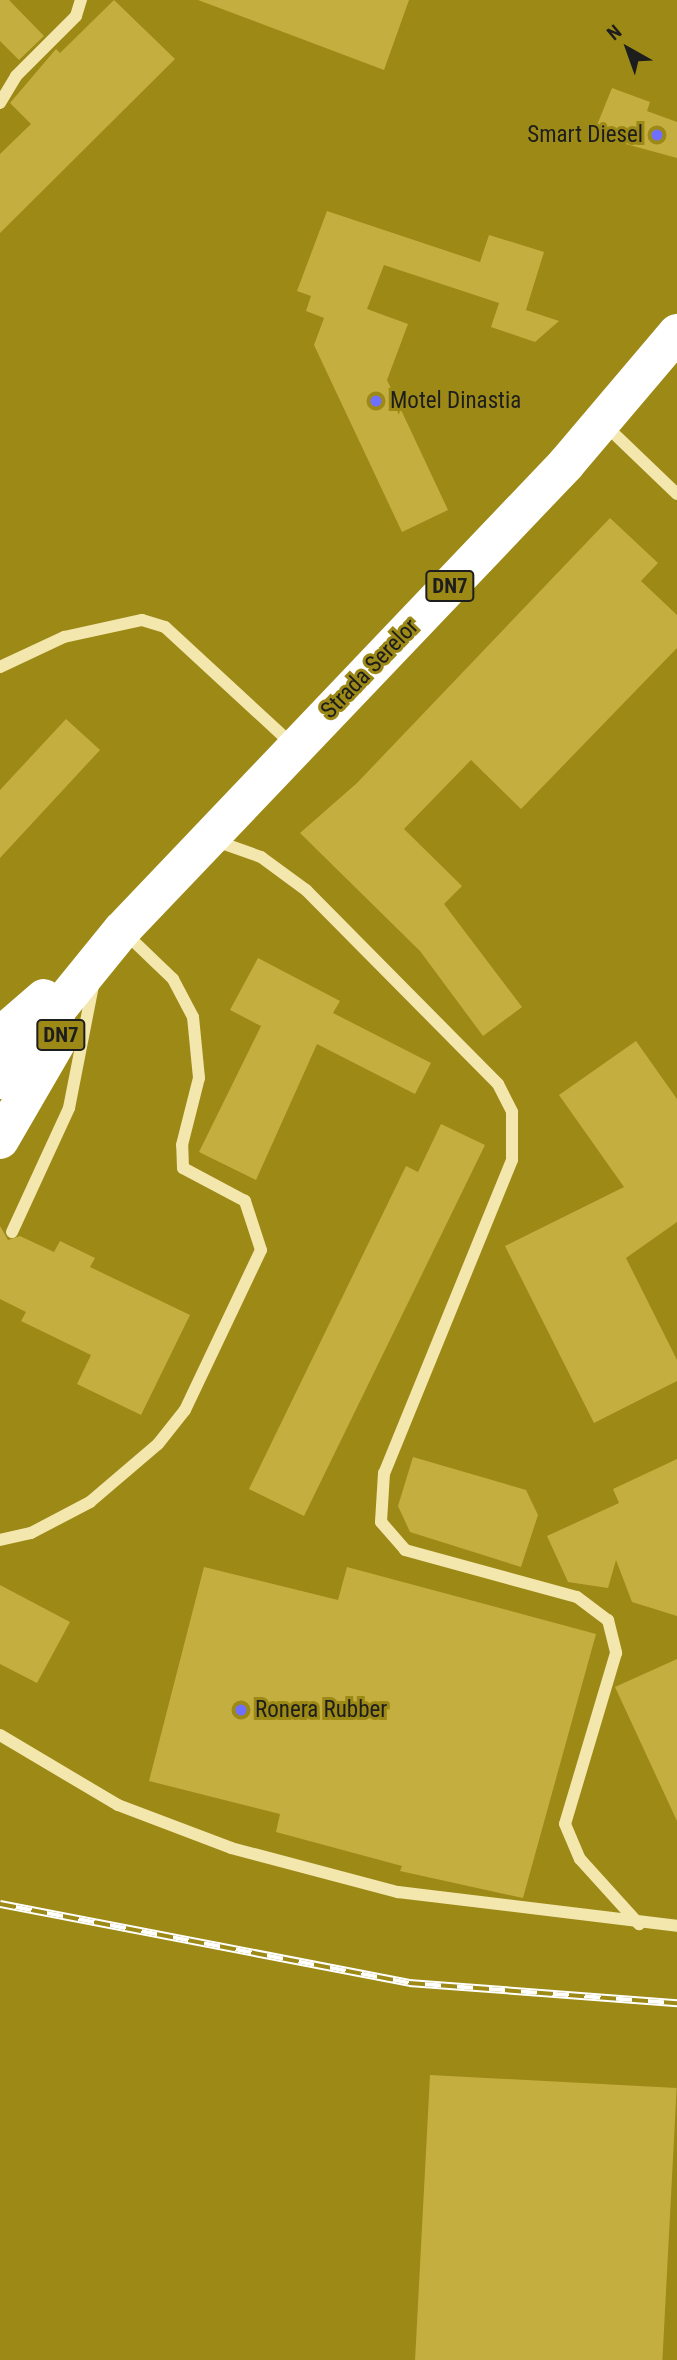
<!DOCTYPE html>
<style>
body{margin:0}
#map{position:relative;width:677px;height:2360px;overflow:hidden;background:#9d8916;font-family:"Roboto Condensed",sans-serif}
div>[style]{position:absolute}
.building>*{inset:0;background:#c4ae3f;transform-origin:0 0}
.lane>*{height:12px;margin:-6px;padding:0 6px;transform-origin:6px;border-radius:6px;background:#f3e7ae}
.highway>*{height:38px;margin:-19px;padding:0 19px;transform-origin:19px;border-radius:19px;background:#fff}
.rail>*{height:8px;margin-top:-4px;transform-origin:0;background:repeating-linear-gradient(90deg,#9d8916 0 16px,#fff 0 32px);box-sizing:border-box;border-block:2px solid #fff}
.dots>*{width:19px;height:19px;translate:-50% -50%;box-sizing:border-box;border:4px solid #9d8916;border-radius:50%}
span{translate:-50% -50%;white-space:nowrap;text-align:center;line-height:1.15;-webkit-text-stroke:6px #9d8916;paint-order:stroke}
.shield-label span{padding:2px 5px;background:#9d8916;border:2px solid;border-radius:5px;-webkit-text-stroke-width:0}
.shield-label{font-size:21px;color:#1d1d1d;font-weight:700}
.poi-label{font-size:23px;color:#1d1d1d}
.right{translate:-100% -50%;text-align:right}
.left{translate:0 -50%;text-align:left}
.street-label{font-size:23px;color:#1d1d1d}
.north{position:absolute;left:593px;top:14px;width:70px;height:70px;-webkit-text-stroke:5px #9d8916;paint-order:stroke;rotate:320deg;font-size:19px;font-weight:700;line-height:28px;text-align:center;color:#1d1d1d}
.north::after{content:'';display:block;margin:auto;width:24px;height:32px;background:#1d1d1d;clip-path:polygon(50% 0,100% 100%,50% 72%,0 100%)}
</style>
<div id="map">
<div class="building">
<i style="clip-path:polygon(0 0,9px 0,44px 36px,19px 60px,0 41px)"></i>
<i style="clip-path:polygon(114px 0,175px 59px,0 233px,0 154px,31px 124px,10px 103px,56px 49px,60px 53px)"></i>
<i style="clip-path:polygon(198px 0,409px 0,384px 70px)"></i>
<i style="clip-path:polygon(612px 88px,650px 102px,647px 111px,677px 122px,677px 158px,593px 135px)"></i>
<i style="clip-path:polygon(327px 211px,480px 262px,489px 235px,544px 252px,526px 310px,559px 321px,535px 342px,491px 327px,499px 303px,384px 265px,367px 309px,408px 324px,387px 380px,448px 510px,402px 532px,314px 345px,324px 318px,306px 311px,311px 296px,297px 291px)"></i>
<i style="clip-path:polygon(610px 518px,658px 563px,641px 581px,677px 615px,677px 648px,521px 809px,471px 760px,404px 829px,462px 886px,444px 904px,522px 1007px,483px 1036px,420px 951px,300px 833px,357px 783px)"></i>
<i style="clip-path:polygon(66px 719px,100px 750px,0 858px,0 790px)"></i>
<i style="clip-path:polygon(258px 958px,340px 1001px,333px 1013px,431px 1063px,415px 1094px,317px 1044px,256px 1180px,199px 1152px,261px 1026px,230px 1010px)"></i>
<i style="clip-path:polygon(636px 1041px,677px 1099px,677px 1222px,626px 1258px,677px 1360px,677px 1381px,594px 1423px,505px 1246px,624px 1187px,559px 1095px)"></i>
<i style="clip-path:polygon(441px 1124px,485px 1145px,304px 1516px,249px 1489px,406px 1166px,418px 1172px)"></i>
<i style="clip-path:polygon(0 1226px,8px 1240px,20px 1236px,54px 1252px,60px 1241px,95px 1258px,90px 1267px,190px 1315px,141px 1415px,77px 1384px,91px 1355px,21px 1321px,26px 1312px,0 1299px)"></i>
<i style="clip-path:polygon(413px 1457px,526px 1490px,538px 1515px,521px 1567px,410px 1532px,398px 1506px)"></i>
<i style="clip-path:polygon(677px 1459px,677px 1616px,632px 1602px,616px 1560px,608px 1588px,568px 1582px,547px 1536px,619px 1503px,613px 1489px)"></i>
<i style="clip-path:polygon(204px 1567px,338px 1600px,347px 1567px,596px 1634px,523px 1898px,400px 1871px,402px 1866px,276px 1832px,280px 1814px,149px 1781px)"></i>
<i style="clip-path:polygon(0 1585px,70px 1622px,37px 1683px,0 1664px)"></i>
<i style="clip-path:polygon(677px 1659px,677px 1821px,615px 1687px)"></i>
<i style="left:430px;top:2075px;width:247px;height:286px;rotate:3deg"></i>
</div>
<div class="lane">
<i style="left:0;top:103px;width:31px;rotate:-59deg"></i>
<i style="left:16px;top:76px;width:85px;rotate:-45deg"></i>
<i style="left:76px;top:16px;width:17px;rotate:-73deg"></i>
<i style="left:604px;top:424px;width:101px;rotate:43.8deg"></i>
<i style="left:0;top:667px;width:71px;rotate:-25.1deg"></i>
<i style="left:64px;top:637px;width:80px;rotate:-12.3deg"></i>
<i style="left:142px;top:620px;width:24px;rotate:17deg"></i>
<i style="left:165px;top:627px;width:174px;rotate:42.7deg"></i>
<i style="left:216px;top:841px;width:48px;rotate:19.6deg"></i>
<i style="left:261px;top:857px;width:56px;rotate:36.3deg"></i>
<i style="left:306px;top:890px;width:273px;rotate:45.3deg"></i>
<i style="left:498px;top:1084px;width:31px;rotate:63deg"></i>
<i style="left:512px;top:1112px;width:48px;rotate:90deg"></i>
<i style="left:512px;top:1160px;width:338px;rotate:112.2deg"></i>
<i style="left:384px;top:1473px;width:49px;rotate:93.5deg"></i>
<i style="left:381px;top:1522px;width:37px;rotate:49deg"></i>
<i style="left:405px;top:1550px;width:178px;rotate:15.3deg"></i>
<i style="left:577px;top:1597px;width:39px;rotate:37deg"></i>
<i style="left:608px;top:1620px;width:34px;rotate:76deg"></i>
<i style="left:616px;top:1653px;width:178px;rotate:106.6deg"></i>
<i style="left:565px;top:1824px;width:38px;rotate:67deg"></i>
<i style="left:580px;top:1859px;width:88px;rotate:47.8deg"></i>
<i style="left:12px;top:1232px;width:136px;rotate:-65.3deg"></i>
<i style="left:69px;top:1108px;width:129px;rotate:-78.9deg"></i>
<i style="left:0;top:1540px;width:32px;rotate:-13deg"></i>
<i style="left:31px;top:1533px;width:67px;rotate:-27.7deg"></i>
<i style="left:90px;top:1502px;width:89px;rotate:-40.5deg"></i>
<i style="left:158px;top:1444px;width:43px;rotate:-51.5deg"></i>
<i style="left:185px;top:1410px;width:177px;rotate:-64.6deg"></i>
<i style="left:261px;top:1250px;width:52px;rotate:-108.1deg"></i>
<i style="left:245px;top:1201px;width:70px;rotate:-152deg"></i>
<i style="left:183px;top:1168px;width:23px;rotate:-92deg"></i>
<i style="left:182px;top:1145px;width:69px;rotate:-75.8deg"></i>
<i style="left:199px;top:1078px;width:61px;rotate:-95.6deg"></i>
<i style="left:193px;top:1017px;width:43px;rotate:-117.8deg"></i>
<i style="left:173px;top:979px;width:65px;rotate:-136.2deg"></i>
<i style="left:0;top:1735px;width:137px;rotate:30.7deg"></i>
<i style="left:118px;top:1805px;width:121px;rotate:20.8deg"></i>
<i style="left:231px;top:1848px;width:173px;rotate:14.8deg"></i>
<i style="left:398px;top:1892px;width:281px;rotate:6.9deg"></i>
</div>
<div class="highway">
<i style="left:0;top:1036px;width:58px;rotate:-40.8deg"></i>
<i style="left:0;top:1080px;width:193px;rotate:-50.9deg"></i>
<i style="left:122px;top:930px;width:644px;rotate:-46.38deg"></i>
<i style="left:566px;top:464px;width:172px;rotate:-49.7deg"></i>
<i style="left:0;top:1140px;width:124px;rotate:-59.9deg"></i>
</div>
<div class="rail">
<i style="left:0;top:1904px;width:417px;rotate:10.9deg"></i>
<i style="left:409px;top:1983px;width:269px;rotate:4.3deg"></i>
</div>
<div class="dots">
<i style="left:657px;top:135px;background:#6f70ff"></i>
<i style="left:376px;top:401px;background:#6f70ff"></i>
<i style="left:241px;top:1710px;background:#6f70ff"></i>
</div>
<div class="shield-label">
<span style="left:450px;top:586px">DN7</span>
<span style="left:61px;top:1035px">DN7</span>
</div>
<div class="poi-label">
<span class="right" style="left:643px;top:135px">Smart Diesel</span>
<span class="left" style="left:390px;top:401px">Motel Dinastia</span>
<span class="left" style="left:255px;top:1710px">Ronera Rubber</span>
</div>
<div class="street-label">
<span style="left:370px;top:669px;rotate:-46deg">Strada Serelor</span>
</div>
<div class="north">N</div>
</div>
